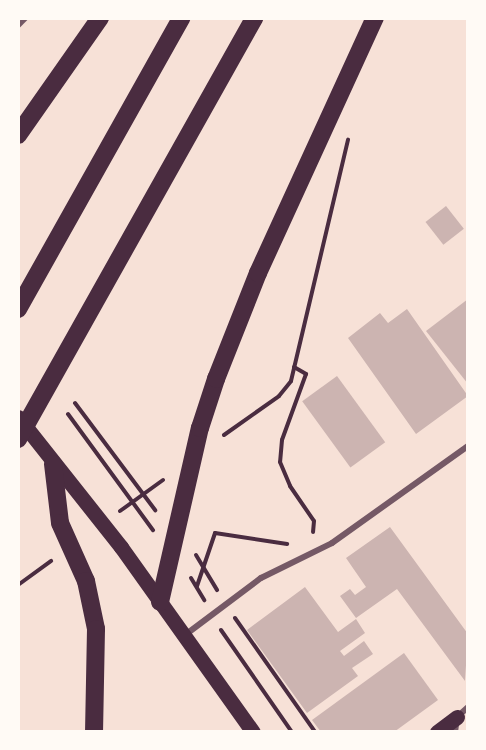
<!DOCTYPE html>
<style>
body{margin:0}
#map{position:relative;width:486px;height:750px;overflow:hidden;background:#f7e1d7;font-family:Overpass,sans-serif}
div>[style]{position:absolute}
.building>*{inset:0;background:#ccb4b1;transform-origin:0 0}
.path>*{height:4px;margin:-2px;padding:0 2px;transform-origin:2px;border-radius:2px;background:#4a2c40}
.service>*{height:4.5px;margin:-2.25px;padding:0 2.25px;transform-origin:2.25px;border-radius:2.25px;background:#755966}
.minor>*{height:6px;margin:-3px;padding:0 3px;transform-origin:3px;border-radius:3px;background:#755966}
.primary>*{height:15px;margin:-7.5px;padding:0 7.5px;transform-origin:7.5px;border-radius:7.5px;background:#4a2c40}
.motorway>*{height:18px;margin:-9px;padding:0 9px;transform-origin:9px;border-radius:9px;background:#4a2c40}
span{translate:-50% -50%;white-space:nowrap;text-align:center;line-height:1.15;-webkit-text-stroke:4.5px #fffaf5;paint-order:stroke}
.frame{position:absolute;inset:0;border:20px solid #fffaf5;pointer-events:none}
</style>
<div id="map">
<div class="building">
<i style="left:446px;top:206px;width:29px;height:26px;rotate:52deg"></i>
<i style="clip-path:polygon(468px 299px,468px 384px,426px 331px)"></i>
<i style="clip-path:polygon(407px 309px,468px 396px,416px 434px,348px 338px,380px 313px,388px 323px)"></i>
<i style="left:337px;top:376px;width:82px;height:43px;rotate:54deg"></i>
<i style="clip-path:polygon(390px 527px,468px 634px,465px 681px,397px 589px,356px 618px,340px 596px,350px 589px,355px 595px,366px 587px,346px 558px)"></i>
<i style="clip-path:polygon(305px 587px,338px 632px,356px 619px,365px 633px,340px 651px,344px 656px,364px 641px,373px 654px,352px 668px,358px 676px,307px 713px,247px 630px)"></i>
<i style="clip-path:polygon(404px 653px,438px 700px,394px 732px,321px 732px,312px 720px)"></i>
</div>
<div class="path">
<i style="left:294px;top:367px;width:14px;rotate:30deg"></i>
<i style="left:306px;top:374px;width:70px;rotate:110deg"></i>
<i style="left:282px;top:440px;width:22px;rotate:95deg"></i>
<i style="left:280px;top:462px;width:26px;rotate:67deg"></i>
<i style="left:290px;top:486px;width:42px;rotate:55.6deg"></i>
<i style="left:314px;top:521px;width:11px;rotate:95deg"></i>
<i style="left:75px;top:403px;width:134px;rotate:53.2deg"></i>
<i style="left:68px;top:414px;width:144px;rotate:53.8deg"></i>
<i style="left:224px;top:435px;width:67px;rotate:-35.3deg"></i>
<i style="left:279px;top:396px;width:19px;rotate:-51deg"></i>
<i style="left:291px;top:381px;width:248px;rotate:-76.7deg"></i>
<i style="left:120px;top:511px;width:53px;rotate:-35.8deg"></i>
<i style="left:196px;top:555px;width:41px;rotate:59deg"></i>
<i style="left:191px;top:578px;width:26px;rotate:59deg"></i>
<i style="left:18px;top:585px;width:41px;rotate:-36deg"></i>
<i style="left:197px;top:586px;width:56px;rotate:-71.2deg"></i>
<i style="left:215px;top:533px;width:73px;rotate:8.7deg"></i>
<i style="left:235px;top:618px;width:139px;rotate:54.9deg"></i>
<i style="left:221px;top:630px;width:124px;rotate:55.2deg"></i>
</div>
<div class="service">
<i style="left:18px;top:25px;width:10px;rotate:-45deg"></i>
</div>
<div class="minor">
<i style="left:185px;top:635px;width:95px;rotate:-36.9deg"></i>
<i style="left:261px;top:578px;width:79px;rotate:-26.2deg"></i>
<i style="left:332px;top:543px;width:167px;rotate:-35.5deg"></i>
<i style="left:455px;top:732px;width:15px;rotate:-82deg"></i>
<i style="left:457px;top:717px;width:15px;rotate:-42deg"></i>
</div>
<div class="primary">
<i style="left:18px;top:417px;width:166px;rotate:51.6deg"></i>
<i style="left:121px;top:547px;width:227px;rotate:54.5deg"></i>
<i style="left:437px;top:732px;width:25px;rotate:-37deg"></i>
</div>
<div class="motorway">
<i style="left:18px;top:135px;width:143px;rotate:-55deg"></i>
<i style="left:18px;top:309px;width:334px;rotate:-60.7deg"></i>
<i style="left:18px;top:439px;width:483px;rotate:-60.7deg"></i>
<i style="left:53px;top:464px;width:59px;rotate:83.2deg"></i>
<i style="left:60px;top:523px;width:64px;rotate:65.9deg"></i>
<i style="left:86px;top:581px;width:49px;rotate:78.2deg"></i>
<i style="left:96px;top:629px;width:103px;rotate:91.1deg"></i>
<i style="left:160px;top:602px;width:179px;rotate:-77.1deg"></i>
<i style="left:200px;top:428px;width:52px;rotate:-71.9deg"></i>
<i style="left:216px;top:379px;width:114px;rotate:-68.4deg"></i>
<i style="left:258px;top:273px;width:281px;rotate:-65.4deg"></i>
</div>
<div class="frame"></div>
</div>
